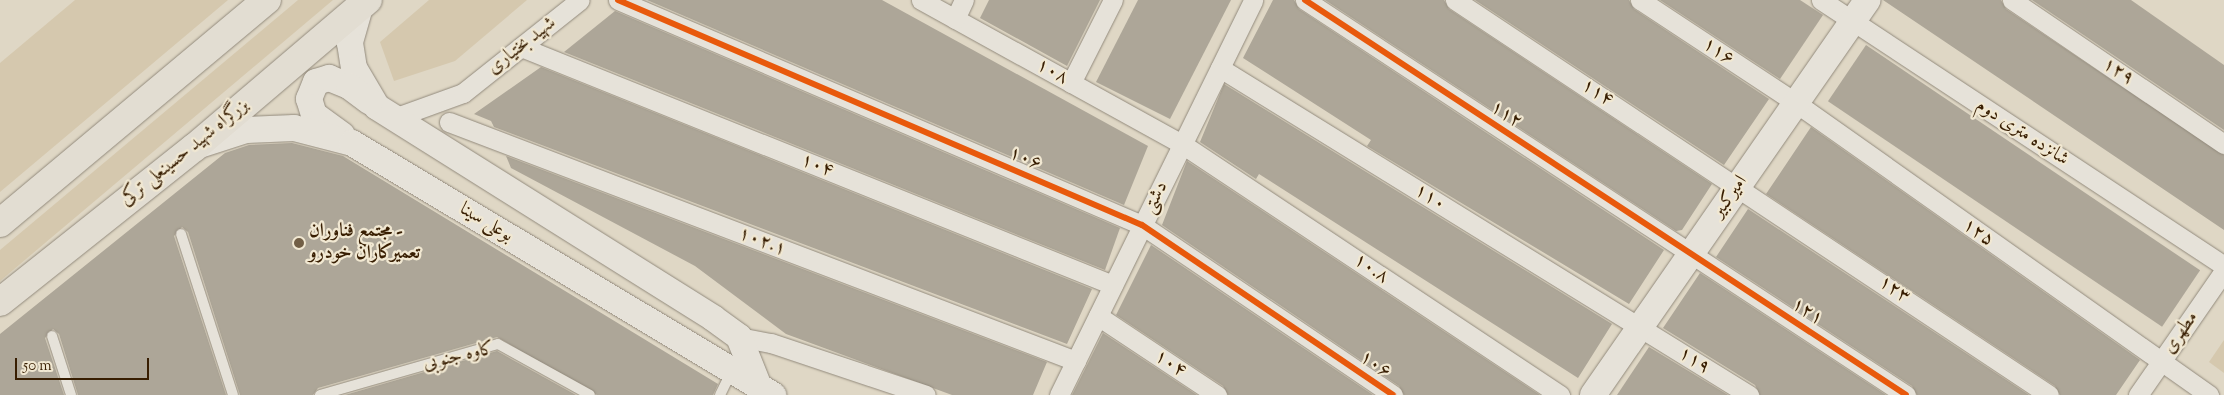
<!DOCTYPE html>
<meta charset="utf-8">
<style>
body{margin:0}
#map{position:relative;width:2224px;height:395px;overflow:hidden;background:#dfd7c5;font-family:"Sorts Mill Goudy",Amiri,serif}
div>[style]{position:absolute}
.green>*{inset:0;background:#d5c8ae}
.building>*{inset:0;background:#ada698;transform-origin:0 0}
.roads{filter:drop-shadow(0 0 1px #928a7c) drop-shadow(0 0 1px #928a7c)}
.lane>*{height:10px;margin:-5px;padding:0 5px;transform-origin:5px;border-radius:5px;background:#e6e2d9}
.street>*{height:19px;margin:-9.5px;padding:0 9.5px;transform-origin:9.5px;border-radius:9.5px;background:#e6e2d9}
.secondary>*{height:26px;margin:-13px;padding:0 13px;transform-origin:13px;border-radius:13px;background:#e6e2d9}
.highway>*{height:28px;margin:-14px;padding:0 14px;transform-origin:14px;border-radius:14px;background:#e2ddd2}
.cycleway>*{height:6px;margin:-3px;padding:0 3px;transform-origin:3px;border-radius:3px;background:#e8590c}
.dots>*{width:14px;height:14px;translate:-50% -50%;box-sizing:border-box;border:2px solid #f1e8d2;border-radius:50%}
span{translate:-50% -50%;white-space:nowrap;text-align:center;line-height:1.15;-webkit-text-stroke:4.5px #f1e8d2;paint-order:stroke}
.street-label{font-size:19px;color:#381e02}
.poi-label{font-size:19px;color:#381e02;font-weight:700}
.left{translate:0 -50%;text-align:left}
.scale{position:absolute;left:15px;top:358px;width:134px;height:22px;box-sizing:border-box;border:2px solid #381e02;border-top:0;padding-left:6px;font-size:15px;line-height:18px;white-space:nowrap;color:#381e02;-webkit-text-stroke:4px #f1e8d2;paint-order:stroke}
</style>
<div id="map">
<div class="green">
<i style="clip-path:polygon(75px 0,228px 0,0 192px,0 63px)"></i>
<i style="clip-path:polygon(298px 0,333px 0,0 281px,0 250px)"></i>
<i style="clip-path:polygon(429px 0,527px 0,455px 61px,394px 81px,380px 42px)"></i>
<i style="clip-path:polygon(2224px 340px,2224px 373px,2209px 362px)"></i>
</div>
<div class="building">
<i style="clip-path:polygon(647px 0,882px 0,1148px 146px,1124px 205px)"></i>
<i style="clip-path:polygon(989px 0,1100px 0,1067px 66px,980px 18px)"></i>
<i style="clip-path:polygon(1138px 0,1231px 0,1170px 119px,1096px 82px)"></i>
<i style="clip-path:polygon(1273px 0,1294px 0,1299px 9px,1664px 250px,1629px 304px,1367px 146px,1371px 140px,1243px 58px)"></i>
<i style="clip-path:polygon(1325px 0,1444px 0,1449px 9px,1712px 184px,1682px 230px,1676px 231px)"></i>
<i style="clip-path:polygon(1475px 0,1629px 0,1634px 9px,1769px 99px,1724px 165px)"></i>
<i style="clip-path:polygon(1660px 0,1800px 0,1823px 15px,1780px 79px)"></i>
<i style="clip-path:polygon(1883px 0,2001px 0,2006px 9px,2224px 155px,2224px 230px)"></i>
<i style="clip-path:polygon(2032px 0,2131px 0,2224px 65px,2224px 130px)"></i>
<i style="clip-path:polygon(615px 11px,1120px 228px,1105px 270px,564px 52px)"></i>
<i style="left:1866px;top:45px;width:403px;height:68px;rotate:34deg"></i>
<i style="clip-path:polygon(541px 67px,1092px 289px,1067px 344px,494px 127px,491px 121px,474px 114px)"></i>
<i style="clip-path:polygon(1224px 84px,1612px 324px,1578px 378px,1259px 174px,1256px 179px,1200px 142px)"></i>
<i style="clip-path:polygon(1811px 127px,2140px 360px,2116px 395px,2060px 395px,2055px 386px,1766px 194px)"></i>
<i style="clip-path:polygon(292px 143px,343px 156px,718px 384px,713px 395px,597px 395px,497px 337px,318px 388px,313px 395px,240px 395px,188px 232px,182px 227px,174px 236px,226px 395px,78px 395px,59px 334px,53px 329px,45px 338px,64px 395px,0 395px,0 334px,225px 153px,249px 145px)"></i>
<i style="clip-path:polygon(506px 156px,1047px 362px,1033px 395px,952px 395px,786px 334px,695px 266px,511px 168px)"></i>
<i style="clip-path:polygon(1187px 161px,1540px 395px,1404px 395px,1399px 386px,1162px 225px)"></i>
<i style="clip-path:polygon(1748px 209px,2029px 395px,1917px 395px,1912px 386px,1716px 257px)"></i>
<i style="clip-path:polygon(1151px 245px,1373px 395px,1228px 395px,1223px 386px,1116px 315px)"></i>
<i style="clip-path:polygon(1700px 273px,1886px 395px,1760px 395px,1755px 385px,1663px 328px)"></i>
<i style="clip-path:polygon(1103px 333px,1197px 395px,1072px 395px)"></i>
<i style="clip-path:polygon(1649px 347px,1728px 395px,1617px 395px)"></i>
<i style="clip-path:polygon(497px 351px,576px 395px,345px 395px)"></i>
</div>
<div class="roads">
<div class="lane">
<i style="left:181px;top:234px;width:169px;rotate:72.1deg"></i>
<i style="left:52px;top:336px;width:62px;rotate:72.1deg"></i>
<i style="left:320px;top:395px;width:185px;rotate:-16deg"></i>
<i style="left:498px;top:344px;width:105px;rotate:29deg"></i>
<i style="left:720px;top:395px;width:28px;rotate:-64deg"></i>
</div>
<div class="street">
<i style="left:618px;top:0;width:570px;rotate:23.24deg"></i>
<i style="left:1142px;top:225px;width:303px;rotate:34.1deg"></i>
<i style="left:921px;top:0;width:298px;rotate:28.9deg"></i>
<i style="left:1182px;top:144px;width:454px;rotate:33.6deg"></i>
<i style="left:1305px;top:0;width:719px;rotate:33.31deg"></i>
<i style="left:1455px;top:0;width:713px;rotate:33.62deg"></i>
<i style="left:1640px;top:0;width:187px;rotate:33.4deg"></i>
<i style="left:1796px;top:103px;width:506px;rotate:35.26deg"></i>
<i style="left:1821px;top:0;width:483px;rotate:33.4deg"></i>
<i style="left:2012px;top:0;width:256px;rotate:34.2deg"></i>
<i style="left:955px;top:19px;width:21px;rotate:-65deg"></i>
<i style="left:521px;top:47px;width:638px;rotate:21.9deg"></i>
<i style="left:1220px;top:68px;width:622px;rotate:31.72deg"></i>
<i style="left:1071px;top:83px;width:93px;rotate:-63.2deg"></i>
<i style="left:394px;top:118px;width:73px;rotate:-19.9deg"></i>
<i style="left:463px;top:93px;width:149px;rotate:-38.5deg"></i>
<i style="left:449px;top:122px;width:671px;rotate:20.87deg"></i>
<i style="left:1098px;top:316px;width:143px;rotate:33.6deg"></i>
<i style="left:739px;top:337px;width:33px;rotate:11deg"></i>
<i style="left:771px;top:343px;width:163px;rotate:18.5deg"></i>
<i style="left:1059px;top:395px;width:440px;rotate:-63.8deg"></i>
<i style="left:2138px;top:395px;width:151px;rotate:-55.3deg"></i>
</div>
<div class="secondary">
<i style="left:360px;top:7px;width:37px;rotate:106deg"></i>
<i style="left:350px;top:43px;width:25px;rotate:81deg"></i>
<i style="left:354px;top:68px;width:45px;rotate:59.5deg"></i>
<i style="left:377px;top:107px;width:397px;rotate:32.1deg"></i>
<i style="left:713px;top:318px;width:32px;rotate:36deg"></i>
<i style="left:739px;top:337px;width:54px;rotate:68.2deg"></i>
<i style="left:342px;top:135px;width:34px;rotate:-144deg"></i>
<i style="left:314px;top:115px;width:17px;rotate:-107deg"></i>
<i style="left:309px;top:99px;width:18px;rotate:-68deg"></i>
<i style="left:316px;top:82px;width:14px;rotate:-17deg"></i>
<i style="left:329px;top:78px;width:22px;rotate:22deg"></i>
<i style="left:349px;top:86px;width:26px;rotate:37deg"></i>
<i style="left:196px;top:146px;width:52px;rotate:-17.7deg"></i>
<i style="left:246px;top:130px;width:48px;rotate:-2.4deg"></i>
<i style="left:294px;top:128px;width:60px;rotate:14.5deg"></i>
<i style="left:352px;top:143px;width:491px;rotate:30.9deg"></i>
<i style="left:1593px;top:395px;width:481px;rotate:-55.2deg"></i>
</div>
<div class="highway">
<i style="left:0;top:223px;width:348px;rotate:-39.9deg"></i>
<i style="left:0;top:302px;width:249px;rotate:-38.5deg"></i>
<i style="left:195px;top:147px;width:227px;rotate:-40.4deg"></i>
</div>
</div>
<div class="cycleway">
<i style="left:618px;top:0;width:570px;rotate:23.24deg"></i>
<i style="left:1142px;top:225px;width:303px;rotate:34.1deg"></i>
<i style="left:1305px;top:0;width:719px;rotate:33.31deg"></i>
</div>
<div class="dots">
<i style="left:299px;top:243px;background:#725f46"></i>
</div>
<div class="street-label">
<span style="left:522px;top:46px;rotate:-38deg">شهید بختیاری</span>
<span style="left:1718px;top:52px;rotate:34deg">۱۱۶</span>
<span style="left:1052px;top:72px;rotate:29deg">۱۰۸</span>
<span style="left:2118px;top:72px;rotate:34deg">۱۲۹</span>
<span style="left:1597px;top:93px;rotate:33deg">۱۱۴</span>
<span style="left:1506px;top:115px;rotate:33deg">۱۱۲</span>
<span style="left:2022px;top:133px;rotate:33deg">شانزده متری دوم</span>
<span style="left:185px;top:153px;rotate:-39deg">بزرگراه شهید حسینعلی ترکی</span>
<span style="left:1025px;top:159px;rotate:23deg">۱۰۶</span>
<span style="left:817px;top:166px;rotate:22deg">۱۰۴</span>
<span style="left:1730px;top:197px;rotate:-55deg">امیرکبیر</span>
<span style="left:1156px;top:198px;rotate:-64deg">دشتی</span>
<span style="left:1430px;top:198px;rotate:32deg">۱۱۰</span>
<span style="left:486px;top:223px;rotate:31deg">بوعلی سینا</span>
<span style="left:1978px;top:233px;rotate:35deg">۱۲۵</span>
<span style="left:762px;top:242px;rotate:21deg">۱۰۲.۱</span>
<span style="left:1371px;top:269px;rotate:34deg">۱۰.۸</span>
<span style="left:1894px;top:290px;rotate:34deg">۱۲۳</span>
<span style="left:1807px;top:312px;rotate:33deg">۱۲۱</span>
<span style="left:2181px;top:333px;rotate:-55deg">مطهری</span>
<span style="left:459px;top:357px;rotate:-13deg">کاوه جنوبی</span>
<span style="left:1694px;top:361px;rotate:32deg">۱۱۹</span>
<span style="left:1170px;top:364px;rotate:33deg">۱۰۴</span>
<span style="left:1375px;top:365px;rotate:34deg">۱۰۶</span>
</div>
<div class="poi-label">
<span class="left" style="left:309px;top:243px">مجتمع فناوران -<br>تعمیرکاران خودرو</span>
</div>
<div class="scale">50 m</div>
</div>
